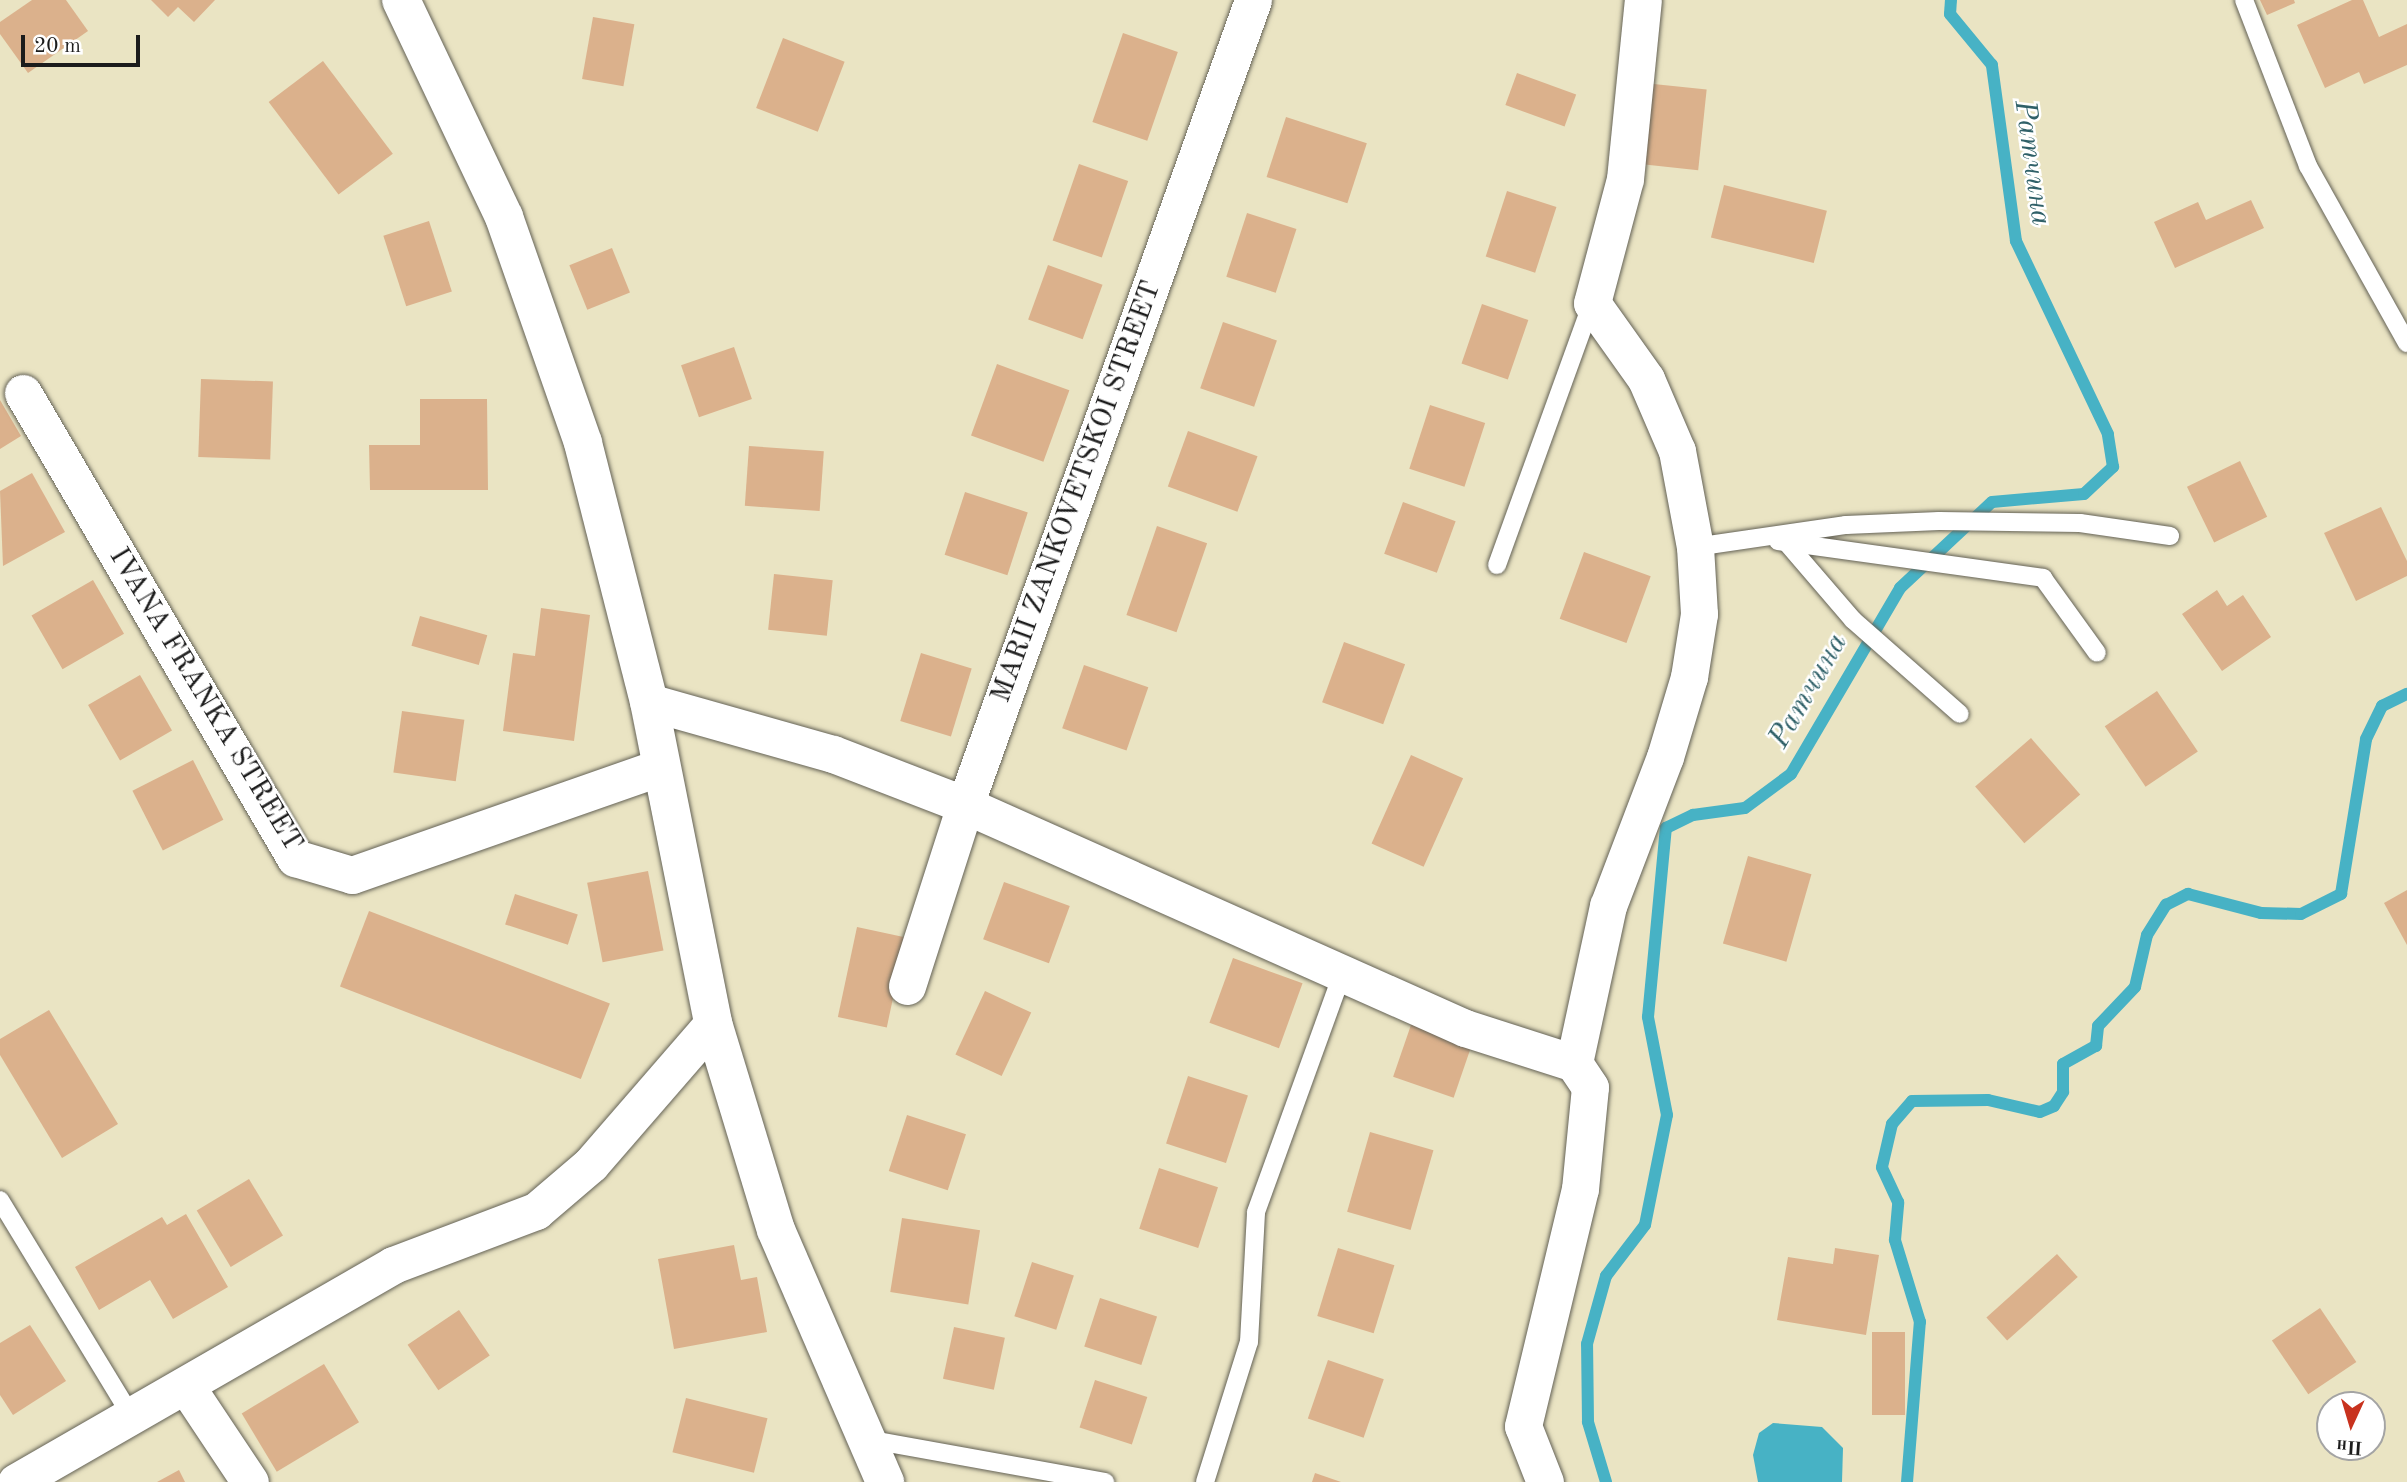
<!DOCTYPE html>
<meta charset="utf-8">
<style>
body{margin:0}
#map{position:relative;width:2407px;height:1482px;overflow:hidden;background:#eae4c3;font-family:"Old Standard TT",serif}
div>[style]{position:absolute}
.water>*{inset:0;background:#47b2c5}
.stream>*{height:12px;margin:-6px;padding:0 6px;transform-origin:6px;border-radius:6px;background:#47b2c5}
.building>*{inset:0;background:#dbb18c;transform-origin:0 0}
.roads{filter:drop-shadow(0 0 2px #646256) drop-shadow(0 0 2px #646256)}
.service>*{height:18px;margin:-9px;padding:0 9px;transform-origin:9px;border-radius:9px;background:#fff}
.minor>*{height:37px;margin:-18.5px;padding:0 18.5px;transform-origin:18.5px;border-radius:18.5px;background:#fff}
.secondary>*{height:38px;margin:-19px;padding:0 19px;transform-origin:19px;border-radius:19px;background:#fff}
span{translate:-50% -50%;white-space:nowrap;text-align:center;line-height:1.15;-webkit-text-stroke:5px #fff;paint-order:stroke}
.street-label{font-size:28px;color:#1c1c1c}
.water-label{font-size:30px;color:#2f6068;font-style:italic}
.north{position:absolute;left:2316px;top:1391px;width:70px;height:70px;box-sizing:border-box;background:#fff;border:2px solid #a4a4a4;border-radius:50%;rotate:184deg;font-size:19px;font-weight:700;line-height:28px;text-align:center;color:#1c1c1c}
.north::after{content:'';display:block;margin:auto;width:24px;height:32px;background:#c8321e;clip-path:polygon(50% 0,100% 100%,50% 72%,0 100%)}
.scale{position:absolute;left:21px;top:35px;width:119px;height:32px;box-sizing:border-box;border:4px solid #1c1c1c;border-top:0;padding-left:9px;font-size:21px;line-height:24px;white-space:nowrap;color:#1c1c1c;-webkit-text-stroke:5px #fff;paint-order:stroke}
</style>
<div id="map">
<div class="water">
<i style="clip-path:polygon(1773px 1423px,1822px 1427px,1843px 1448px,1842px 1482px,1758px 1482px,1753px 1455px,1759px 1433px)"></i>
</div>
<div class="stream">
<i style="left:1606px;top:1482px;width:63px;rotate:-106.7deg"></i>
<i style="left:1588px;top:1422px;width:78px;rotate:-90.7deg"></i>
<i style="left:1587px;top:1344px;width:71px;rotate:-74.4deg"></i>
<i style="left:1606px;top:1276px;width:64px;rotate:-52.6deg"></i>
<i style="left:1645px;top:1225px;width:112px;rotate:-78.7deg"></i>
<i style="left:1667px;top:1115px;width:100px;rotate:-101deg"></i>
<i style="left:1648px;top:1017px;width:190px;rotate:-84.6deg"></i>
<i style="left:1666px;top:828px;width:30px;rotate:-26deg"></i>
<i style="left:1693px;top:815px;width:52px;rotate:-7.7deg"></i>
<i style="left:1745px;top:808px;width:57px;rotate:-36.5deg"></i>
<i style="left:1791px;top:774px;width:216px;rotate:-59.6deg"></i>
<i style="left:1900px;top:588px;width:126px;rotate:-43.1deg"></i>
<i style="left:1992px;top:502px;width:92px;rotate:-5deg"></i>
<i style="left:2084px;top:494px;width:40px;rotate:-43deg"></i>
<i style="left:2113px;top:467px;width:33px;rotate:-99deg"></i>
<i style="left:2108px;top:434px;width:214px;rotate:-115.5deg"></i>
<i style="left:2016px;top:241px;width:178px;rotate:-97.8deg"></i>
<i style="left:1992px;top:65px;width:66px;rotate:-129.5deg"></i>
<i style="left:1950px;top:14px;width:14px;rotate:-86deg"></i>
<i style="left:1907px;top:1482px;width:161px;rotate:-85.4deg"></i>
<i style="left:1920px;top:1322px;width:86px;rotate:-107deg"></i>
<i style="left:1895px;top:1240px;width:38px;rotate:-85deg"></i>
<i style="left:1898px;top:1202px;width:38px;rotate:-115deg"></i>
<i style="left:1882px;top:1167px;width:44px;rotate:-76.9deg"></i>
<i style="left:1892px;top:1124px;width:30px;rotate:-49deg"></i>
<i style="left:1912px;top:1101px;width:76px;rotate:-0.8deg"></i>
<i style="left:1988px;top:1100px;width:53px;rotate:13deg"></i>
<i style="left:2040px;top:1112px;width:15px;rotate:-23deg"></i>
<i style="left:2054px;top:1106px;width:17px;rotate:-57deg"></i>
<i style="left:2063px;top:1092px;width:28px;rotate:-90deg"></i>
<i style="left:2063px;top:1064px;width:38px;rotate:-29deg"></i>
<i style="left:2096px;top:1046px;width:20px;rotate:-84deg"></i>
<i style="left:2098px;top:1026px;width:54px;rotate:-46.5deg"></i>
<i style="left:2135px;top:987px;width:53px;rotate:-77deg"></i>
<i style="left:2147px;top:935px;width:36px;rotate:-58deg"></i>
<i style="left:2166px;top:905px;width:25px;rotate:-27deg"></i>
<i style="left:2188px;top:894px;width:75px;rotate:14.6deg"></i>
<i style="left:2261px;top:913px;width:40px;rotate:1.4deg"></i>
<i style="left:2301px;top:914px;width:45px;rotate:-26.6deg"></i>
<i style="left:2341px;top:894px;width:157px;rotate:-80.8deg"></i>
<i style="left:2366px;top:739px;width:37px;rotate:-64deg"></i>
<i style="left:2382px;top:706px;width:28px;rotate:-26deg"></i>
</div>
<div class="building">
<i style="clip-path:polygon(32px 0,66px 0,88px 31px,28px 73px,0 34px,0 22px)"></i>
<i style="clip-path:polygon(151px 0,215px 0,194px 22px,178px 7px,168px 17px)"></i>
<i style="clip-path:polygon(2260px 0,2294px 0,2295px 3px,2267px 15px)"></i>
<i style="clip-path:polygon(2352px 0,2363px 0,2379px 37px,2407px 24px,2407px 65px,2364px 84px,2359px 72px,2325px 88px,2297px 25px)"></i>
<i style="left:593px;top:17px;width:42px;height:63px;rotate:10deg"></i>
<i style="left:1123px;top:33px;width:58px;height:94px;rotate:19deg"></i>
<i style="left:783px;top:38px;width:66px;height:75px;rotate:21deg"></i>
<i style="left:323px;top:61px;width:116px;height:68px;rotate:53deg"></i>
<i style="left:1517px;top:73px;width:63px;height:34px;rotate:20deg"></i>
<i style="left:1644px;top:83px;width:63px;height:81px;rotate:6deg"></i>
<i style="left:1286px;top:117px;width:85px;height:63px;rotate:18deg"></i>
<i style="left:1079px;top:164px;width:52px;height:81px;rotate:19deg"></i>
<i style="left:1724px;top:185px;width:106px;height:54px;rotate:14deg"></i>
<i style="left:1507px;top:191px;width:52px;height:69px;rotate:18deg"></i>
<i style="clip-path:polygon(2251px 200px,2264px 228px,2175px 268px,2154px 222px,2198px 202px,2206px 220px)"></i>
<i style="left:1247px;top:213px;width:52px;height:67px;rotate:18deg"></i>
<i style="left:429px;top:221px;width:74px;height:48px;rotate:72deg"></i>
<i style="left:612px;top:248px;width:48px;height:46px;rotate:68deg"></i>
<i style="left:1048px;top:265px;width:58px;height:58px;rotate:20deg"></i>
<i style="left:1482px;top:304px;width:49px;height:63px;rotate:19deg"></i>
<i style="left:1223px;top:322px;width:57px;height:70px;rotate:19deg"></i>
<i style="left:734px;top:347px;width:55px;height:56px;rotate:71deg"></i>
<i style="left:997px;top:364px;width:77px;height:76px;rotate:20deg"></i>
<i style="left:201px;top:379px;width:72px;height:78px;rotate:2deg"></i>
<i style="clip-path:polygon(420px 399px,487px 399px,488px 490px,370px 490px,369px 445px,420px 445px)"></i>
<i style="clip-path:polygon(0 400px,21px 436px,0 449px)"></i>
<i style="left:1430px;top:405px;width:58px;height:67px;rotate:18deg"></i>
<i style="left:1188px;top:431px;width:74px;height:59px;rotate:20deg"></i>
<i style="left:749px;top:446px;width:75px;height:60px;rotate:4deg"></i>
<i style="left:2240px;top:461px;width:62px;height:59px;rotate:64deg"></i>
<i style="clip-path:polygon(32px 473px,65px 532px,3px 566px,0 491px)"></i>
<i style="left:965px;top:492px;width:66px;height:66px;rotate:18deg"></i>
<i style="left:1403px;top:502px;width:56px;height:55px;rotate:20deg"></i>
<i style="clip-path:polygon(2381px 507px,2407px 561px,2407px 576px,2356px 601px,2324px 533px)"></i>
<i style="left:1157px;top:526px;width:53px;height:94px;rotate:19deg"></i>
<i style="left:1584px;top:552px;width:71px;height:71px;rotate:20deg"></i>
<i style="left:774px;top:574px;width:59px;height:56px;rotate:6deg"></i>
<i style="left:93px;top:580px;width:62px;height:71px;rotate:60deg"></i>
<i style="clip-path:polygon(2217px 590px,2227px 606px,2243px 595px,2271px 637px,2222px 671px,2182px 614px)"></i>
<i style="clip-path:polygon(541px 608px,590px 615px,574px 741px,503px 731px,513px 653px,535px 656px)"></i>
<i style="left:420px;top:616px;width:70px;height:31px;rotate:16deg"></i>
<i style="left:1344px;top:642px;width:65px;height:64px;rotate:20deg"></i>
<i style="left:921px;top:653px;width:53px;height:71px;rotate:17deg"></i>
<i style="left:1084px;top:665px;width:68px;height:67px;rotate:19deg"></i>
<i style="left:140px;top:675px;width:64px;height:60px;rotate:60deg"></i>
<i style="left:2157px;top:691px;width:73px;height:63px;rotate:56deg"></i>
<i style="left:402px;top:711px;width:63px;height:62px;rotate:8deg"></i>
<i style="left:2031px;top:738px;width:75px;height:74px;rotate:49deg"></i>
<i style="left:1411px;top:755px;width:57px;height:97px;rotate:24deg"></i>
<i style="left:193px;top:760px;width:67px;height:68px;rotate:63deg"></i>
<i style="left:1748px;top:856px;width:66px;height:91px;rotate:16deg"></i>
<i style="left:648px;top:871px;width:81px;height:62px;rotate:79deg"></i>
<i style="left:1004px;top:882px;width:70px;height:61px;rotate:20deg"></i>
<i style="clip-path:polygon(2407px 890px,2407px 945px,2384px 903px)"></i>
<i style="left:515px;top:894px;width:66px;height:32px;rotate:18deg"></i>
<i style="left:369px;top:911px;width:258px;height:81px;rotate:21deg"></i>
<i style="left:857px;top:927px;width:50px;height:92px;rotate:12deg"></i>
<i style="left:1233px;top:958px;width:74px;height:69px;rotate:20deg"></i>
<i style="left:985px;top:991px;width:51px;height:70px;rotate:25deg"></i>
<i style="clip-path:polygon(49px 1010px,118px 1124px,62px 1158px,0 1055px,0 1039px)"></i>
<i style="left:1412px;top:1022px;width:64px;height:58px;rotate:19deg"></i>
<i style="left:1188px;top:1076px;width:63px;height:71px;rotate:18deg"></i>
<i style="left:907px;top:1115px;width:62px;height:59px;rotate:18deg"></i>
<i style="left:1370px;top:1132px;width:66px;height:83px;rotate:16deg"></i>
<i style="left:1159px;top:1168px;width:62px;height:64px;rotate:18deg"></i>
<i style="left:249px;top:1179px;width:66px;height:61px;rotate:59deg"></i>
<i style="clip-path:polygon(186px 1214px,228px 1287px,173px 1319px,150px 1280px,99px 1310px,75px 1267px,162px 1217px,167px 1225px)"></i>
<i style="left:902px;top:1218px;width:79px;height:75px;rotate:9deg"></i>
<i style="clip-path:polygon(734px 1245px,741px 1280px,757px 1277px,767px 1332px,674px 1349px,658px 1259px)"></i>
<i style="left:1338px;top:1248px;width:59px;height:71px;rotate:17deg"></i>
<i style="clip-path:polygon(1835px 1248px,1879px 1255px,1866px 1335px,1777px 1320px,1788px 1257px,1833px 1264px)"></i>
<i style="left:2057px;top:1254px;width:31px;height:95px;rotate:48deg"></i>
<i style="left:1032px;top:1262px;width:44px;height:57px;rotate:18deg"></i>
<i style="left:1100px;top:1298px;width:60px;height:51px;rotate:18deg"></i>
<i style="left:2320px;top:1308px;width:65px;height:58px;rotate:56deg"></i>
<i style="left:459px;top:1310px;width:55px;height:62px;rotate:56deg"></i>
<i style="clip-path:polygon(30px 1325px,66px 1381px,13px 1415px,0 1395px,0 1343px)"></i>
<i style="left:954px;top:1327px;width:52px;height:53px;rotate:12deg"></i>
<i style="left:1872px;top:1332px;width:33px;height:83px"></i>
<i style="left:1328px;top:1360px;width:59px;height:62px;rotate:19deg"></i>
<i style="left:324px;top:1364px;width:68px;height:96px;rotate:59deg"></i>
<i style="left:1095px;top:1380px;width:55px;height:50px;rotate:18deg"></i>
<i style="left:686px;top:1398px;width:84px;height:56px;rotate:14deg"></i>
<i style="clip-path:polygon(179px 1470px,185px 1482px,157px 1482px)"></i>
<i style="clip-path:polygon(1315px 1473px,1341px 1482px,1312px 1482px)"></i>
</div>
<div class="roads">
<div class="service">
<i style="left:2244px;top:0;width:178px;rotate:68.9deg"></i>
<i style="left:2308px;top:166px;width:203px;rotate:60.8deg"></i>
<i style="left:1778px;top:541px;width:268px;rotate:7.9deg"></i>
<i style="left:2043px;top:578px;width:92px;rotate:54.2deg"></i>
<i style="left:1786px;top:542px;width:103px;rotate:49.3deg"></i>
<i style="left:1853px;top:620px;width:142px;rotate:41.3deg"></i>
<i style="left:1695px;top:547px;width:153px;rotate:-8.3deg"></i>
<i style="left:1846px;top:525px;width:93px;rotate:-2.5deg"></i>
<i style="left:1939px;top:521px;width:141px;rotate:0.8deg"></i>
<i style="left:2080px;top:523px;width:91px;rotate:8.2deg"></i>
<i style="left:1497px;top:565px;width:279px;rotate:-70.1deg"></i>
<i style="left:0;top:1200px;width:248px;rotate:58.7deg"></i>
<i style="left:866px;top:1439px;width:243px;rotate:10.2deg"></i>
<i style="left:1205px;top:1482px;width:147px;rotate:-72.6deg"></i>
<i style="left:1249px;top:1342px;width:130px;rotate:-86.9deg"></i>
<i style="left:1256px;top:1212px;width:252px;rotate:-70.1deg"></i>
</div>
<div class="minor">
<i style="left:23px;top:393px;width:539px;rotate:59.67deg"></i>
<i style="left:295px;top:858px;width:59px;rotate:16.6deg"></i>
<i style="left:352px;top:875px;width:327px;rotate:-19.3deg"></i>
<i style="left:649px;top:702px;width:191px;rotate:15.8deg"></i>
<i style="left:833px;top:754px;width:142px;rotate:21.1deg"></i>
<i style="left:965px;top:805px;width:547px;rotate:24.04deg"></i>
<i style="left:1465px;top:1028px;width:114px;rotate:17.8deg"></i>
<i style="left:907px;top:986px;width:190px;rotate:-72.2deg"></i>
<i style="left:965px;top:805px;width:855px;rotate:-70.31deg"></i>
<i style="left:186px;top:1386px;width:115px;rotate:56.3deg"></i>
<i style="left:16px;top:1482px;width:435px;rotate:-29.9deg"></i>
<i style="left:393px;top:1265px;width:153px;rotate:-20.7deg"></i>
<i style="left:536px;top:1211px;width:72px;rotate:-40.5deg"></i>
<i style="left:591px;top:1164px;width:186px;rotate:-49.1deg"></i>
<i style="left:1545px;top:1482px;width:60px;rotate:-111.4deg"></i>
<i style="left:1523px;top:1426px;width:244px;rotate:-76.5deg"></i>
<i style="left:1580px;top:1189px;width:102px;rotate:-84.4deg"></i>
<i style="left:1590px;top:1087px;width:29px;rotate:-124deg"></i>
<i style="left:1574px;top:1063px;width:161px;rotate:-77.8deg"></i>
<i style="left:1608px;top:906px;width:160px;rotate:-69.1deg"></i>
<i style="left:1665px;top:757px;width:84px;rotate:-73.3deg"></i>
<i style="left:1689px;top:677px;width:64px;rotate:-81deg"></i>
<i style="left:1699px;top:614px;width:67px;rotate:-93.4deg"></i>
<i style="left:1695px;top:547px;width:98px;rotate:-100.6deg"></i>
<i style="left:1677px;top:451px;width:78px;rotate:-113.3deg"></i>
<i style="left:1646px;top:379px;width:93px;rotate:-125.4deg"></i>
<i style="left:1592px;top:303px;width:128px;rotate:-75.1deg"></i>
<i style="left:1625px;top:179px;width:180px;rotate:-84.3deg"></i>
</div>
<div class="secondary">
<i style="left:401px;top:0;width:240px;rotate:64.6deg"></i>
<i style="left:504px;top:217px;width:239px;rotate:70.7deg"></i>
<i style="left:583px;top:443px;width:267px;rotate:75.7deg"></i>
<i style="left:649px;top:702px;width:327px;rotate:78.7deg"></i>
<i style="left:713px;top:1023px;width:216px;rotate:73.1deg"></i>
<i style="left:776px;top:1230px;width:275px;rotate:66.6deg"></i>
</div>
</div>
<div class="street-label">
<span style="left:1077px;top:492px;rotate:-70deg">MARII ZANKOVETSKOI STREET</span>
<span style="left:205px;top:700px;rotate:59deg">IVANA FRANKA STREET</span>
</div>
<div class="water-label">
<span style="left:2032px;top:163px;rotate:82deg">Ратчина</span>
<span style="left:1809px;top:691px;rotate:-60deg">Ратчина</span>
</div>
<div class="north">Пн</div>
<div class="scale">20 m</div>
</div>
